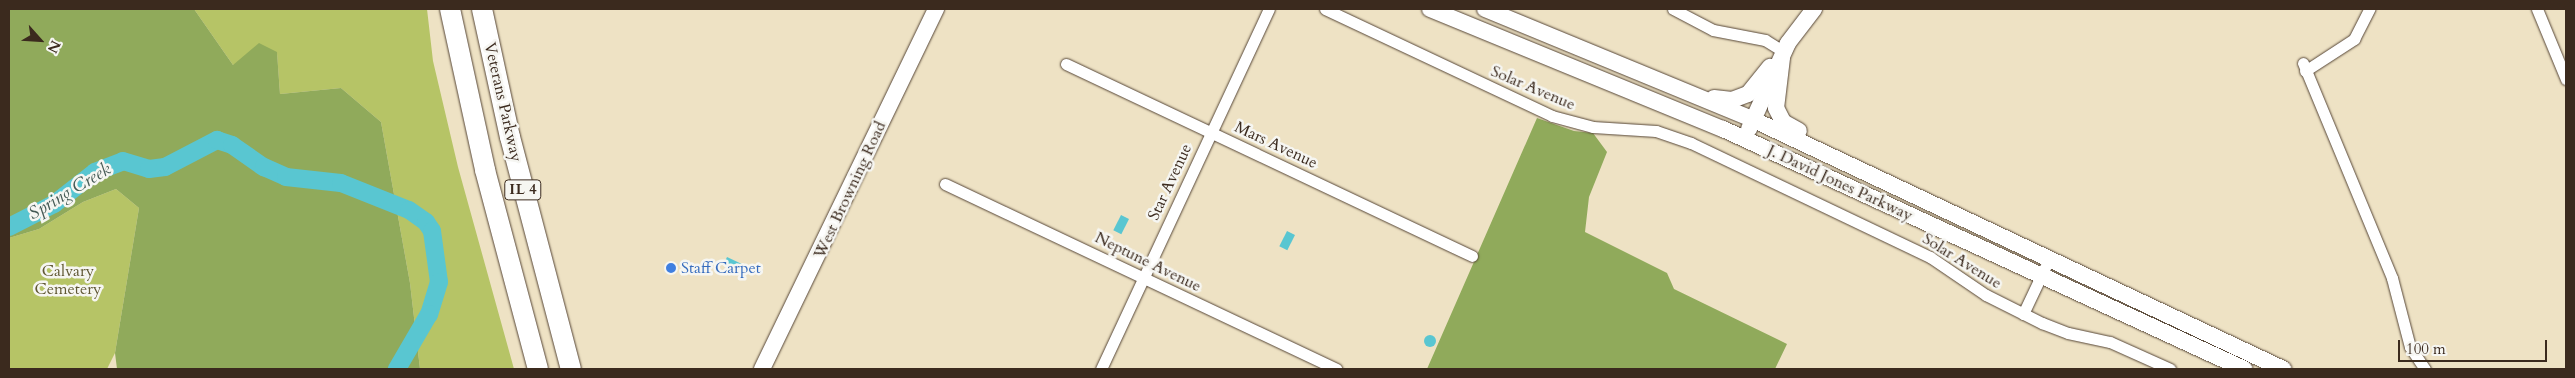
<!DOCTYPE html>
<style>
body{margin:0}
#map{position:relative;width:2575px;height:378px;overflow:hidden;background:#eee2c4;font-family:Cardo,serif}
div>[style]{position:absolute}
.green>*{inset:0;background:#b6c466}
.forest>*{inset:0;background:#90aa5b}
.water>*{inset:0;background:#59c6d1;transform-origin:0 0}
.round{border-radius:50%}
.river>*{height:18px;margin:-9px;padding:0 9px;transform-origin:9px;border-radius:9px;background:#59c6d1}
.roads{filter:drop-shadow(0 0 1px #564637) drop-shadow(0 0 1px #564637)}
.street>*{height:11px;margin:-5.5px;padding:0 5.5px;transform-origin:5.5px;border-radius:5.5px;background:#fff}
.secondary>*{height:16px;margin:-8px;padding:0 8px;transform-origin:8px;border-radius:8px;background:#fff}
.highway>*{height:20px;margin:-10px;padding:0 10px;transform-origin:10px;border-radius:10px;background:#fff}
.dots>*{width:14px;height:14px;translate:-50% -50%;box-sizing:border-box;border:2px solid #f6f6f2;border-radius:50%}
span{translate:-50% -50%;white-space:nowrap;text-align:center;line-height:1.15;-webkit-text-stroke:5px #f6f6f2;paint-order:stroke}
.shield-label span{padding:1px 4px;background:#f6f6f2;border:1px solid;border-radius:4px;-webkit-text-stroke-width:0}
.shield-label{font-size:15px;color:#3b2a1e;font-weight:700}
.street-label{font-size:16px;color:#3b2a1e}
.shop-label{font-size:16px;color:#366cbe}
.left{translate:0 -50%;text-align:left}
.park-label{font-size:16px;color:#605834}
.water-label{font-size:18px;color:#445954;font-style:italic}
.frame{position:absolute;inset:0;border:10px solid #3b2a1e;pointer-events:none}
.north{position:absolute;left:15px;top:15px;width:50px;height:50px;-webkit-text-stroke:4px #f6f6f2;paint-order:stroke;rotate:116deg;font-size:14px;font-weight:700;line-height:20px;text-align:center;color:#3b2a1e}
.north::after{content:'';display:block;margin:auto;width:18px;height:22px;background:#3b2a1e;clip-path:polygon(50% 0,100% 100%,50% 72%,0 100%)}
.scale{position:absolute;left:2398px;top:340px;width:149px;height:22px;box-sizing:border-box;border:2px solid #3b2a1e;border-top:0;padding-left:6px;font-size:15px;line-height:18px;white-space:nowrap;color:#3b2a1e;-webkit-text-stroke:4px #f6f6f2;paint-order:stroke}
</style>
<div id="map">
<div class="green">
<i style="clip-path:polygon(194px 9px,427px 9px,433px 61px,458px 167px,514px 369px,420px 369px,410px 283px,381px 122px,341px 88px,280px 94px,277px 53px,233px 65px)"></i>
<i style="clip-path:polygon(116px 189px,139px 208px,115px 353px,107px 369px,9px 369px,9px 238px,39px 229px,83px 202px)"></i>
</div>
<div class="forest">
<i style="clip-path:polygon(9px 9px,194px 9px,233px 65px,259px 43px,277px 52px,280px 94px,341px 88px,381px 122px,410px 283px,420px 369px,117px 369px,115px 353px,139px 208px,116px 189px,83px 202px,39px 229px,9px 238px)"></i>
<i style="clip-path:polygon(1537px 118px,1574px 131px,1593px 133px,1607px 152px,1589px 197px,1585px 232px,1667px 273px,1674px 289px,1787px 344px,1775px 369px,1427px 369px)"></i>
</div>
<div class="water">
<i style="left:1121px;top:215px;width:9px;height:17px;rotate:27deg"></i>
<i style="left:1287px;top:231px;width:9px;height:17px;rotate:27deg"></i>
<i style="left:727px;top:257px;width:17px;height:8px;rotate:25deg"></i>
<i class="round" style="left:1424px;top:335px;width:12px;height:12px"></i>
</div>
<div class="river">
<i style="left:9px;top:227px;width:51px;rotate:-27.1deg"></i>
<i style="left:54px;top:204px;width:52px;rotate:-38deg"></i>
<i style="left:95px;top:172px;width:30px;rotate:-21deg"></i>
<i style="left:123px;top:161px;width:27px;rotate:17deg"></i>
<i style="left:149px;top:169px;width:16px;rotate:-7deg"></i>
<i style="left:165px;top:167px;width:59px;rotate:-27.4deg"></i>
<i style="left:217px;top:140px;width:16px;rotate:18deg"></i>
<i style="left:232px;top:145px;width:39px;rotate:35deg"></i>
<i style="left:264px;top:167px;width:24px;rotate:24deg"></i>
<i style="left:286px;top:177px;width:55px;rotate:6.2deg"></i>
<i style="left:341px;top:183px;width:73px;rotate:21.7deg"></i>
<i style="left:409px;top:210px;width:21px;rotate:35deg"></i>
<i style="left:426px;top:222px;width:11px;rotate:56deg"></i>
<i style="left:432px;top:231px;width:51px;rotate:82.2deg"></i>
<i style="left:439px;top:282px;width:34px;rotate:107deg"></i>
<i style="left:429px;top:314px;width:64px;rotate:120.2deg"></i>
</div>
<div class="roads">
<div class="street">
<i style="left:1325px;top:9px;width:251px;rotate:25.2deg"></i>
<i style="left:1552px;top:116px;width:42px;rotate:15deg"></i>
<i style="left:1593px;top:127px;width:63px;rotate:3.6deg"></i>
<i style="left:1656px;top:131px;width:37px;rotate:19deg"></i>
<i style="left:1691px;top:143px;width:265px;rotate:25.5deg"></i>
<i style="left:1930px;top:257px;width:68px;rotate:34.2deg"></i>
<i style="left:1986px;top:295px;width:63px;rotate:26.6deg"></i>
<i style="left:2042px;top:323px;width:28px;rotate:21deg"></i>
<i style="left:2068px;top:333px;width:43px;rotate:12.1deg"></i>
<i style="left:2110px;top:342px;width:66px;rotate:24.2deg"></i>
<i style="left:1673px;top:9px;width:45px;rotate:27.7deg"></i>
<i style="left:1713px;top:30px;width:53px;rotate:10.9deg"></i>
<i style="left:1765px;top:40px;width:22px;rotate:32deg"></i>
<i style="left:2537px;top:9px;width:76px;rotate:67.5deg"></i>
<i style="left:2303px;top:63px;width:233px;rotate:67.5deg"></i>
<i style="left:2392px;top:278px;width:71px;rotate:75.4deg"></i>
<i style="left:2410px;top:347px;width:27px;rotate:56deg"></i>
<i style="left:1066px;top:64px;width:449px;rotate:25.3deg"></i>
<i style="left:2305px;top:71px;width:59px;rotate:-33.1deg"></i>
<i style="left:2354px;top:39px;width:34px;rotate:-63deg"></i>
<i style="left:945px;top:184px;width:433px;rotate:25.3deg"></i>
<i style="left:2023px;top:314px;width:61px;rotate:-64.7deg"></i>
<i style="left:1101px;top:369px;width:397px;rotate:-65deg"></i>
</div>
<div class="secondary">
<i style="left:1430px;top:9px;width:317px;rotate:22.3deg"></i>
<i style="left:1723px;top:129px;width:574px;rotate:24.73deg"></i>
<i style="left:1485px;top:9px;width:291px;rotate:22.4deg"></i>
<i style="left:1754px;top:120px;width:585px;rotate:25.21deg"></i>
<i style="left:1782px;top:58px;width:50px;rotate:96.8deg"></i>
<i style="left:1776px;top:108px;width:16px;rotate:63deg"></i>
<i style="left:1783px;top:122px;width:18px;rotate:29deg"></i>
<i style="left:1714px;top:98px;width:18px;rotate:6deg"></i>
<i style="left:1732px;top:100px;width:17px;rotate:-21deg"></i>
<i style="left:1748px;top:94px;width:35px;rotate:-51deg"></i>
<i style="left:1749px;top:129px;width:94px;rotate:-65.6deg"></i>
<i style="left:1788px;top:43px;width:43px;rotate:-52.6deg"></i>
<i style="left:762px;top:369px;width:400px;rotate:-64.2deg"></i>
</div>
<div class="highway">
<i style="left:450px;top:9px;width:165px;rotate:77.7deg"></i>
<i style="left:485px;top:170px;width:206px;rotate:75.1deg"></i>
<i style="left:482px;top:9px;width:131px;rotate:77.7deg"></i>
<i style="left:510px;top:137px;width:240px;rotate:75.3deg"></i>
</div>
</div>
<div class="dots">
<i style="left:671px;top:268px;background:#3f7fe0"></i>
</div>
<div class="shield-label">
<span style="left:523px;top:190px">IL 4</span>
</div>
<div class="street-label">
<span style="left:1533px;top:88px;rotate:23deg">Solar Avenue</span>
<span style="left:503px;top:102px;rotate:77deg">Veterans Parkway</span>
<span style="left:1276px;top:145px;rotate:25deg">Mars Avenue</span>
<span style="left:1170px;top:182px;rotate:-65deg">Star Avenue</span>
<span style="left:1840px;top:183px;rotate:25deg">J. David Jones Parkway</span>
<span style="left:850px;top:190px;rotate:-65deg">West Browning Road</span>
<span style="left:1962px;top:261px;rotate:32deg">Solar Avenue</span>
<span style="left:1148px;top:262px;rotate:26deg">Neptune Avenue</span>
</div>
<div class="shop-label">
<span class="left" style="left:681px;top:268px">Staff Carpet</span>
</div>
<div class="park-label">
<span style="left:68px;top:280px">Calvary<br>Cemetery</span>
</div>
<div class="water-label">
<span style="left:70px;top:192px;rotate:-31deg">Spring Creek</span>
</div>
<div class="frame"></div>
<div class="north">N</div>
<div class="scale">100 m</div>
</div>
